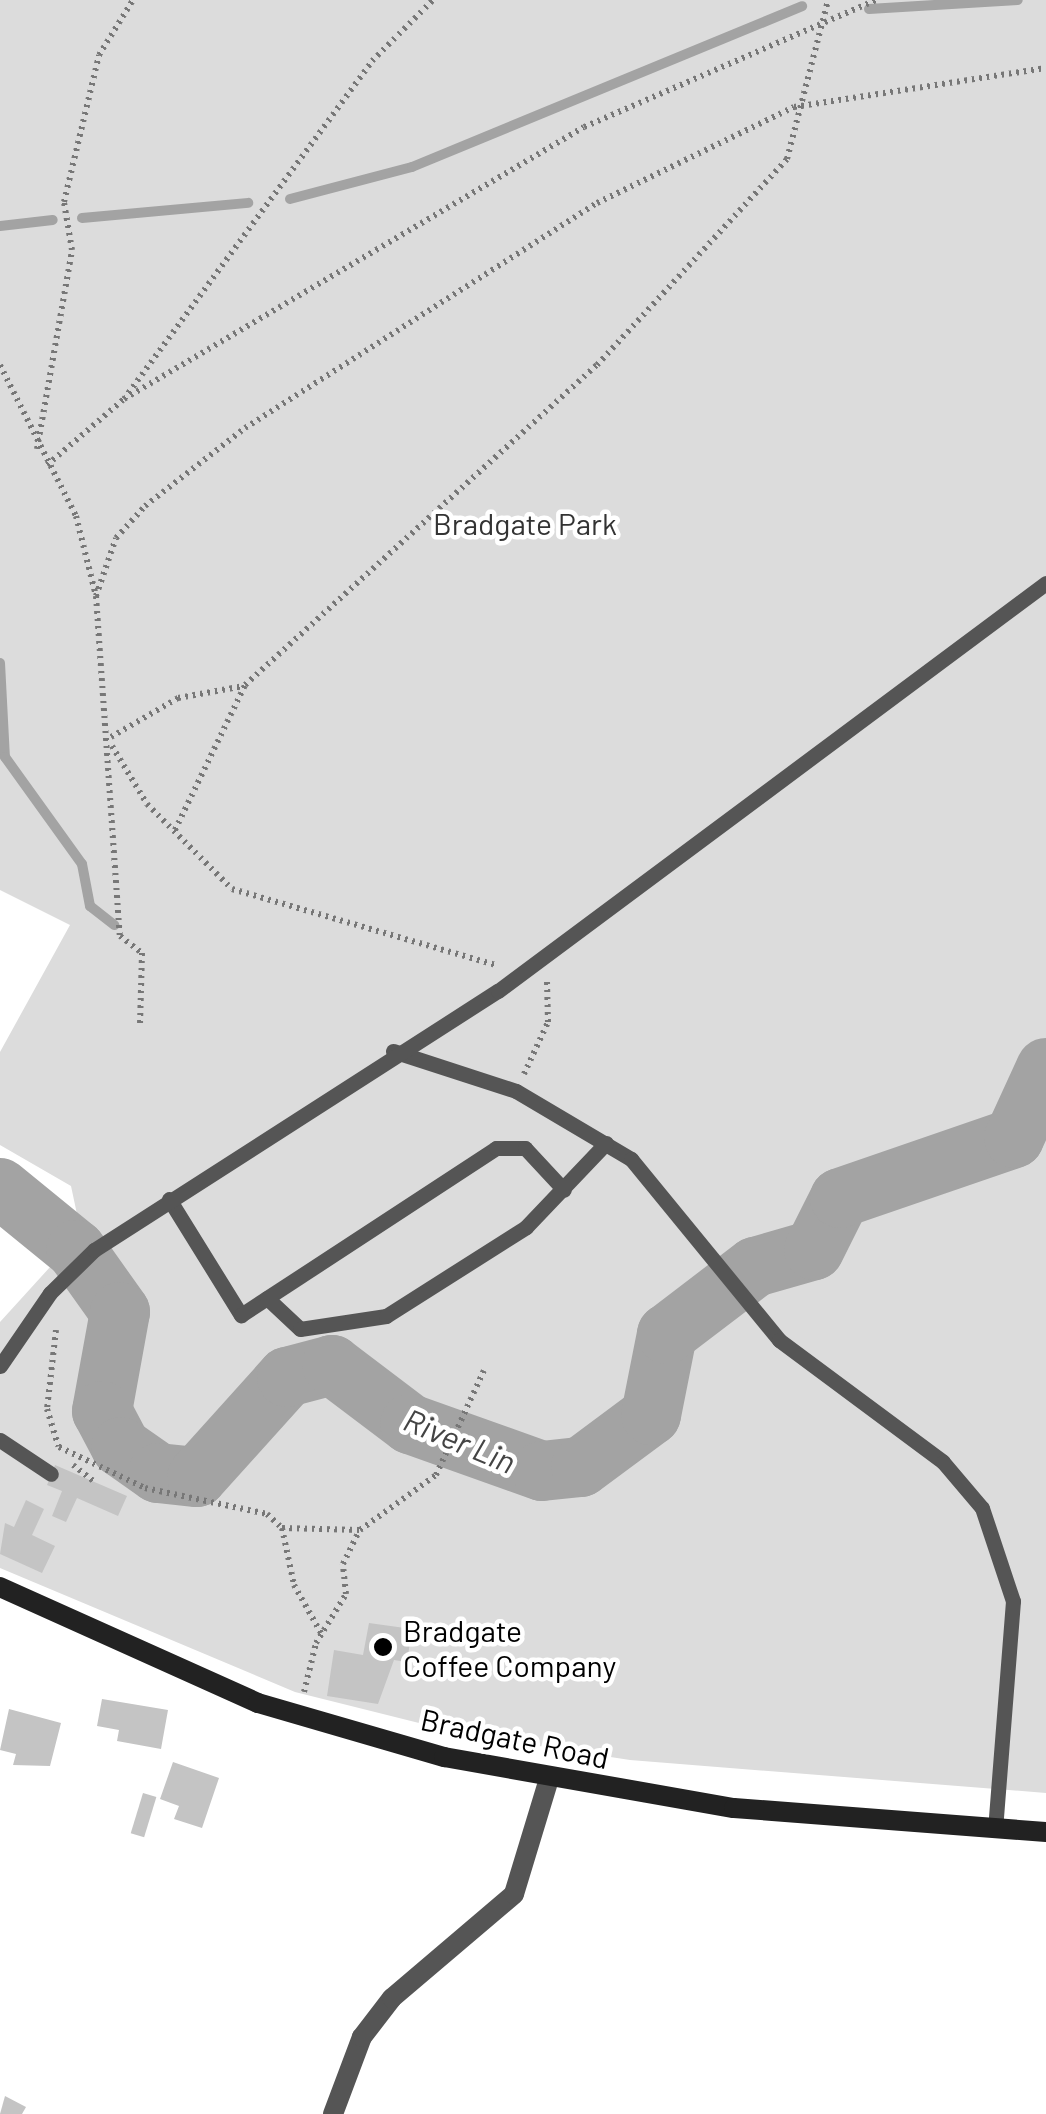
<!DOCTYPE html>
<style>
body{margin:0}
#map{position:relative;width:1046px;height:2114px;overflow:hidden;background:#fff;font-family:Barlow,sans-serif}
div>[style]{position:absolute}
.green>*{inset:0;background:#dcdcdc}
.stream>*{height:10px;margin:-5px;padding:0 5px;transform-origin:5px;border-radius:5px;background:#a3a3a3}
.river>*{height:60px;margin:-30px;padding:0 30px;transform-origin:30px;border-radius:30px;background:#a3a3a3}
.building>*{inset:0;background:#c4c4c4;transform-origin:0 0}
.path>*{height:6px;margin-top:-3px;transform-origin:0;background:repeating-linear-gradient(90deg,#777 0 2.5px,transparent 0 7.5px)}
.lane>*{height:15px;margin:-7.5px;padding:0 7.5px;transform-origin:7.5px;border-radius:7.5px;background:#555}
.street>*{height:20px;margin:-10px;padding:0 10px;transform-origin:10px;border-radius:10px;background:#555}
.secondary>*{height:20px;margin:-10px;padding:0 10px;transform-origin:10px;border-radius:10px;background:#222}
.dots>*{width:28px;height:28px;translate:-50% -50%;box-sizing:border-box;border:5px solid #fff;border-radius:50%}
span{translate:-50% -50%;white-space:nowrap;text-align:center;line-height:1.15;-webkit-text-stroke:9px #fff;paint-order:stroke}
.park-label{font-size:30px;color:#333}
.poi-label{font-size:30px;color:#000}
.left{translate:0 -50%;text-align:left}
.street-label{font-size:30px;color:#000}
.water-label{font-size:32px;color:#444;font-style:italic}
</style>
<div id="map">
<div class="green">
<i style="clip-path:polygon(0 0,1046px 0,1046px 1793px,630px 1760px,467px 1735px,295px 1692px,0 1568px,0 1322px,81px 1233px,71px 1186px,0 1145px,0 1052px,70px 925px,0 890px)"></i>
</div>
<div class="stream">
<i style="left:869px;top:9px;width:149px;rotate:-3.5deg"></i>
<i style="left:290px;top:199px;width:126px;rotate:-14.7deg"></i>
<i style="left:412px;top:167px;width:422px;rotate:-22.4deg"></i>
<i style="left:82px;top:218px;width:167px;rotate:-5.2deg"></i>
<i style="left:0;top:226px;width:53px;rotate:-6.5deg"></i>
<i style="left:0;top:663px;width:94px;rotate:87deg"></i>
<i style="left:5px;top:757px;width:132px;rotate:54.3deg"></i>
<i style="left:82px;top:864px;width:43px;rotate:79.2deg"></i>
<i style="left:90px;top:906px;width:31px;rotate:38deg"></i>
</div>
<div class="river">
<i style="left:0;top:1188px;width:98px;rotate:39.2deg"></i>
<i style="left:76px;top:1250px;width:76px;rotate:54.6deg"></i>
<i style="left:120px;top:1312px;width:101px;rotate:100.3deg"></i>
<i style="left:102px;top:1411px;width:41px;rotate:62.2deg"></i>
<i style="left:121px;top:1447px;width:45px;rotate:35.1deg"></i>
<i style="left:158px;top:1473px;width:39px;rotate:6deg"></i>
<i style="left:197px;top:1477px;width:135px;rotate:-48deg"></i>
<i style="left:287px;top:1377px;width:47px;rotate:-14.9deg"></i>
<i style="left:332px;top:1365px;width:98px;rotate:37.1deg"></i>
<i style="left:410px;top:1424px;width:140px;rotate:19.6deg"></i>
<i style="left:542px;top:1471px;width:39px;rotate:-6deg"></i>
<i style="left:581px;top:1467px;width:87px;rotate:-36.6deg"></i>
<i style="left:651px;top:1415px;width:83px;rotate:-78.8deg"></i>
<i style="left:667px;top:1334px;width:111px;rotate:-37.3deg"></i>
<i style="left:755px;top:1267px;width:61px;rotate:-16.1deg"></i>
<i style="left:814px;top:1250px;width:58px;rotate:-63.4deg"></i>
<i style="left:840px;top:1198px;width:184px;rotate:-19deg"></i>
<i style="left:1014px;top:1138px;width:77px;rotate:-65.4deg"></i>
</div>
<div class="building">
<i style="clip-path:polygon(55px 1465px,127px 1496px,118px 1516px,77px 1498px,66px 1522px,52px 1516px,62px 1491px,47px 1485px)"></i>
<i style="clip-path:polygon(26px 1500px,44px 1509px,32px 1535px,55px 1546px,42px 1573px,0 1554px,5px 1523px,14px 1527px)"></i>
<i style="clip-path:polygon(369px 1623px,412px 1629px,407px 1662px,394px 1660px,378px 1704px,327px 1696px,334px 1650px,363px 1655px)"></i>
<i style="clip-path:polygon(102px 1699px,168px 1710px,161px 1749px,117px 1741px,119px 1730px,97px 1726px)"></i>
<i style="clip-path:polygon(9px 1709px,61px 1723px,50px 1766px,13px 1765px,16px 1754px,0 1750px)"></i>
<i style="clip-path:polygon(173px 1762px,219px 1778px,202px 1828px,174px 1819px,179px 1806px,160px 1799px)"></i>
<i style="left:143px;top:1793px;width:14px;height:42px;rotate:17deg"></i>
<i style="clip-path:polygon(5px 2096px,26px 2107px,22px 2114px,0 2114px)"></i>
</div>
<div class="path">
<i style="left:0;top:365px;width:169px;rotate:63.3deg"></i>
<i style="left:76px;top:516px;width:82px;rotate:76deg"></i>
<i style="left:96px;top:596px;width:341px;rotate:86deg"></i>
<i style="left:120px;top:936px;width:28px;rotate:38deg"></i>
<i style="left:142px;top:953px;width:70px;rotate:91.6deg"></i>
<i style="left:124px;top:399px;width:534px;rotate:-30.6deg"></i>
<i style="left:584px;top:127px;width:318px;rotate:-23.5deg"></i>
<i style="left:37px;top:449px;width:202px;rotate:-80deg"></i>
<i style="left:72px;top:250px;width:49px;rotate:-99.5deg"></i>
<i style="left:64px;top:202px;width:151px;rotate:-76.6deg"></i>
<i style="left:99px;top:55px;width:65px;rotate:-58.3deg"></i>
<i style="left:47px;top:465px;width:101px;rotate:-40.6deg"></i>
<i style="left:124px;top:399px;width:419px;rotate:-53.7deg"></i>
<i style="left:372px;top:61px;width:86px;rotate:-45deg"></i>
<i style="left:96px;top:596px;width:61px;rotate:-71deg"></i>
<i style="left:116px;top:538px;width:43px;rotate:-47.8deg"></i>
<i style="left:145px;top:506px;width:127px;rotate:-38deg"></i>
<i style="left:245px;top:428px;width:418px;rotate:-32.6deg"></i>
<i style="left:597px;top:203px;width:219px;rotate:-26deg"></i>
<i style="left:794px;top:107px;width:255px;rotate:-8.8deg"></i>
<i style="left:111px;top:737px;width:78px;rotate:-30.2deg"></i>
<i style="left:178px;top:698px;width:67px;rotate:-10.3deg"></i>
<i style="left:112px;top:746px;width:68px;rotate:58.9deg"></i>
<i style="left:147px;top:804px;width:120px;rotate:45deg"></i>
<i style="left:232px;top:889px;width:274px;rotate:16.1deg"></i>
<i style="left:175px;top:830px;width:161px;rotate:-64.2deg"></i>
<i style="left:245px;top:685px;width:476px;rotate:-42.3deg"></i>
<i style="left:597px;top:365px;width:280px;rotate:-47.3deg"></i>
<i style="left:787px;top:159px;width:164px;rotate:-75.5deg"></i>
<i style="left:524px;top:1074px;width:57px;rotate:-65.2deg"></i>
<i style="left:548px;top:1022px;width:41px;rotate:-91.4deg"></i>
<i style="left:56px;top:1330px;width:80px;rotate:96.5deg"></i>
<i style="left:47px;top:1409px;width:39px;rotate:73deg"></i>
<i style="left:59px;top:1447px;width:95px;rotate:25.5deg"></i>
<i style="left:145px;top:1488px;width:125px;rotate:12deg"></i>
<i style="left:267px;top:1514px;width:21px;rotate:43deg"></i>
<i style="left:282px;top:1528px;width:78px;rotate:1.5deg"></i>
<i style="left:360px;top:1530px;width:94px;rotate:-35.9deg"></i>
<i style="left:436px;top:1475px;width:115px;rotate:-65.4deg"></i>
<i style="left:73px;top:1465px;width:29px;rotate:38deg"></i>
<i style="left:282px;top:1528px;width:58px;rotate:78.1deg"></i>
<i style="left:294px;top:1585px;width:55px;rotate:60.6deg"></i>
<i style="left:304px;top:1692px;width:50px;rotate:-76.2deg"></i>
<i style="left:316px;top:1643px;width:57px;rotate:-58.5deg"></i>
<i style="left:346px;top:1594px;width:30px;rotate:-96deg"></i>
<i style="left:343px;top:1564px;width:37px;rotate:-64deg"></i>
</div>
<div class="lane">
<i style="left:393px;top:1051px;width:129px;rotate:18deg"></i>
<i style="left:516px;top:1091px;width:134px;rotate:30.6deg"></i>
<i style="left:631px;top:1159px;width:234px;rotate:50.7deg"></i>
<i style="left:779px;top:1340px;width:204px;rotate:36.6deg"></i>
<i style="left:943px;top:1462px;width:60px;rotate:49.7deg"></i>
<i style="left:982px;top:1508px;width:98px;rotate:71.6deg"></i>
<i style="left:1013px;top:1601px;width:229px;rotate:94.5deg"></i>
<i style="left:169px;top:1199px;width:137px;rotate:58.2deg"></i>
<i style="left:241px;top:1315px;width:305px;rotate:-33.2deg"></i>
<i style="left:496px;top:1148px;width:29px"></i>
<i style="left:525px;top:1148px;width:57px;rotate:47.1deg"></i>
<i style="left:267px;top:1298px;width:45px;rotate:43.2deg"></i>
<i style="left:300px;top:1329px;width:87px;rotate:-8.6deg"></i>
<i style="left:386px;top:1316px;width:166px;rotate:-32.4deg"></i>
<i style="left:526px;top:1227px;width:116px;rotate:-46.4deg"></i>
<i style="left:0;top:1366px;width:88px;rotate:-55.6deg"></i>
<i style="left:50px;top:1293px;width:62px;rotate:-44.3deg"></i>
<i style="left:94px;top:1250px;width:480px;rotate:-32.7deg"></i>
<i style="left:498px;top:991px;width:683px;rotate:-36.67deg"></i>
<i style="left:0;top:1440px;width:61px;rotate:33.7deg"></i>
</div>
<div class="street">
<i style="left:333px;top:2114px;width:82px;rotate:-69.4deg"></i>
<i style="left:362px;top:2037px;width:49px;rotate:-52.4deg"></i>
<i style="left:392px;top:1998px;width:160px;rotate:-40.4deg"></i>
<i style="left:514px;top:1894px;width:120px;rotate:-73.1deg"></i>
</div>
<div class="secondary">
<i style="left:0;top:1587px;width:283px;rotate:24.2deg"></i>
<i style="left:258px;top:1703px;width:194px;rotate:16.2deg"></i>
<i style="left:444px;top:1757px;width:294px;rotate:10deg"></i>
<i style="left:734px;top:1808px;width:313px;rotate:4.4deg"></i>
</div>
<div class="dots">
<i style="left:383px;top:1647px;background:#000"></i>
</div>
<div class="park-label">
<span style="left:525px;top:523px">Bradgate Park</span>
</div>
<div class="poi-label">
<span class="left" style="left:403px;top:1647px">Bradgate<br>Coffee Company</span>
</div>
<div class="street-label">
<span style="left:515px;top:1738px;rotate:12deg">Bradgate Road</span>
</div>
<div class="water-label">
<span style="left:460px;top:1440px;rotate:23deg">River Lin</span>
</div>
</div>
